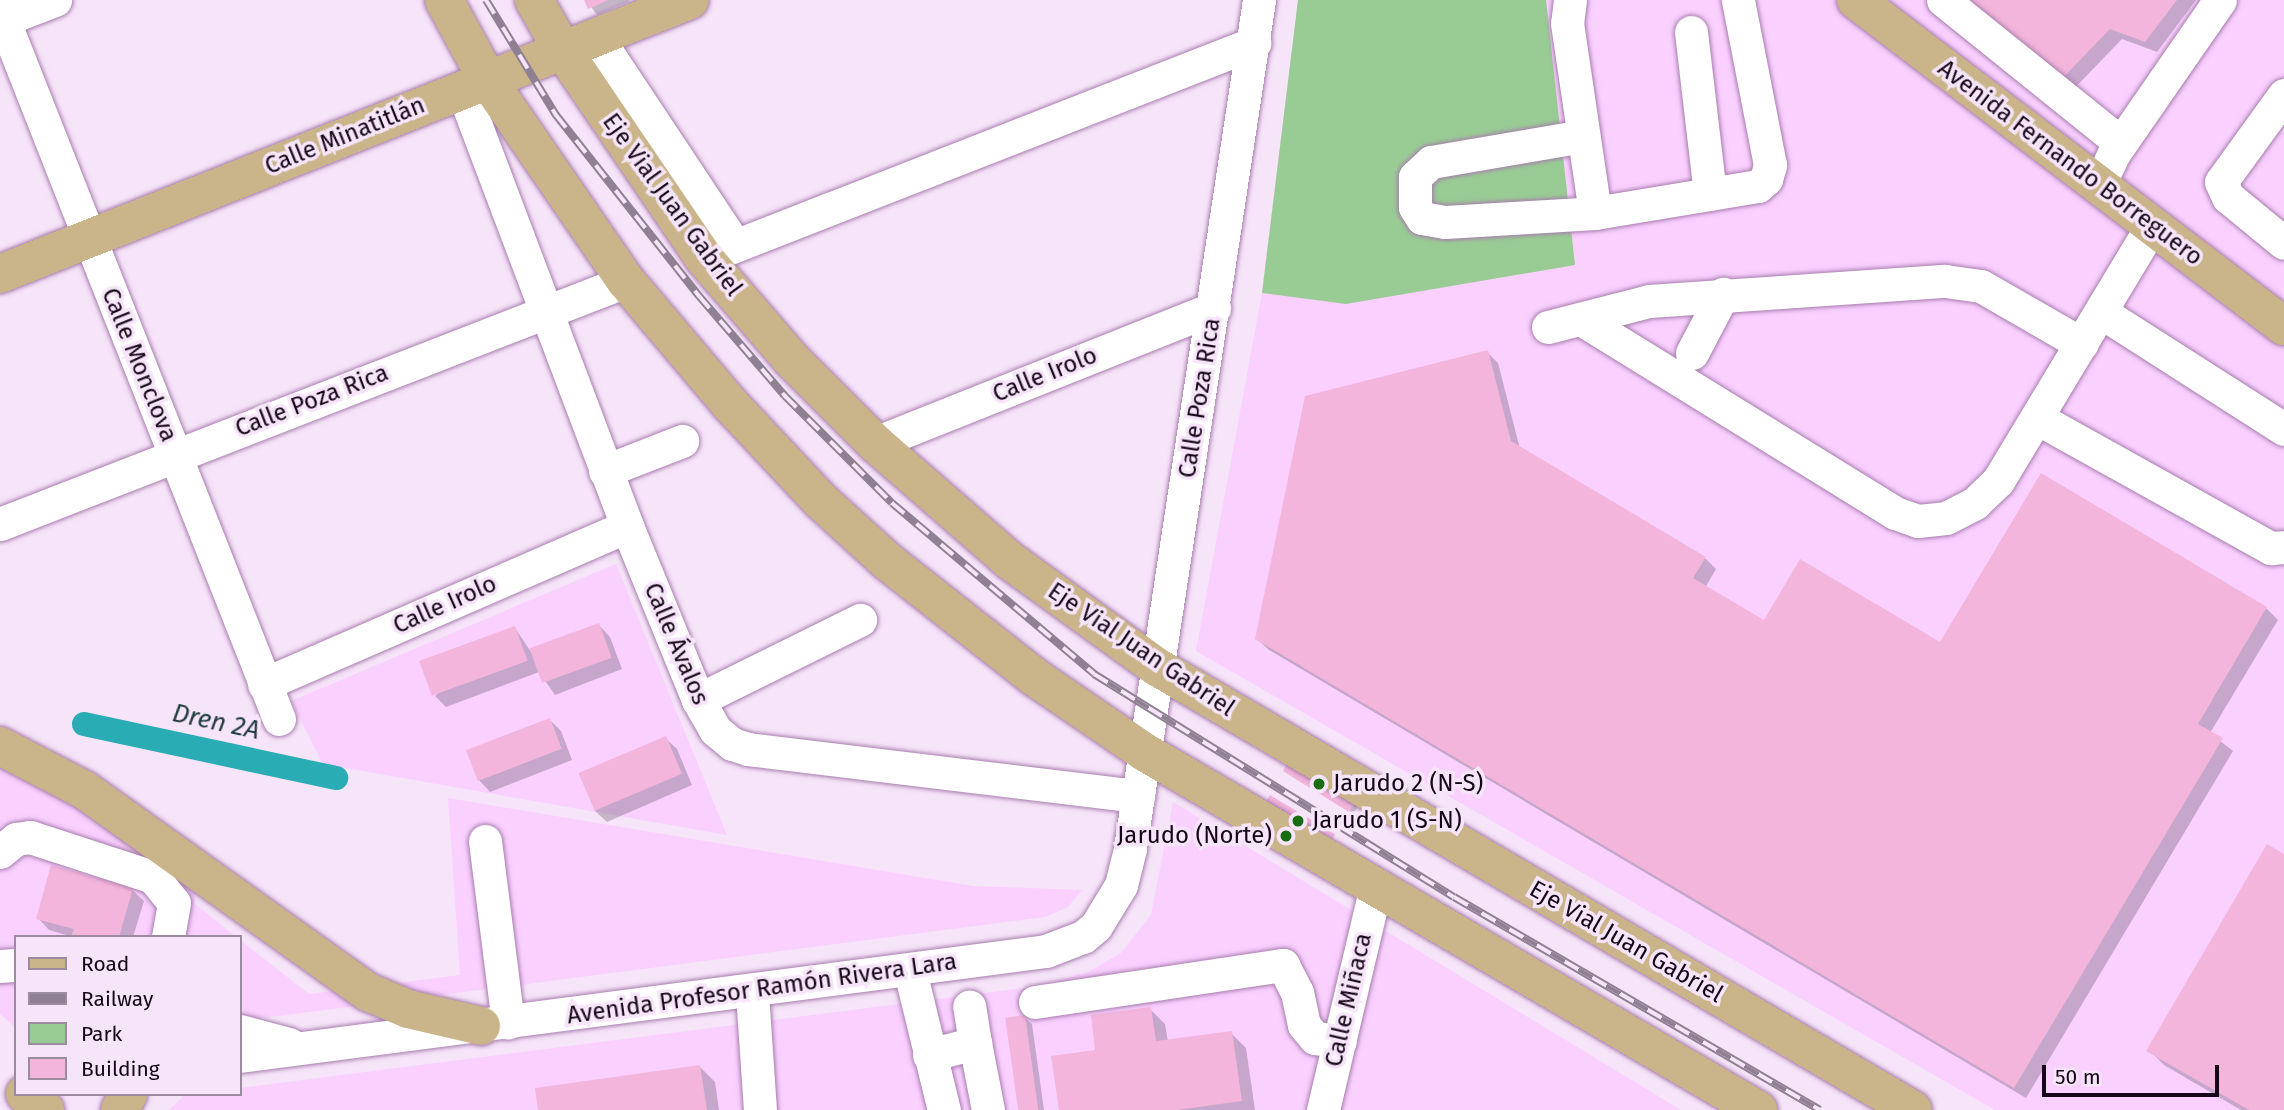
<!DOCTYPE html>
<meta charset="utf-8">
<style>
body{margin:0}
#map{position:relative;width:2284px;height:1110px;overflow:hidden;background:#f6e4f9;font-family:"Fira Sans",sans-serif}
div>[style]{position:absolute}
.built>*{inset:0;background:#f9d0ff}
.green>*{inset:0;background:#99cc94}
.shadow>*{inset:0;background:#0003}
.canal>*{height:24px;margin:-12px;padding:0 12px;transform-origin:12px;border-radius:12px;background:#2aacb5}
.building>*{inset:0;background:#f3b5db;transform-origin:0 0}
.roads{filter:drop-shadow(0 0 2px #a87dae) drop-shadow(0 0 2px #a87dae)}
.minor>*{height:33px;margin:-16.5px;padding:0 16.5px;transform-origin:16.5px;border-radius:16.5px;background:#fff}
.major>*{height:38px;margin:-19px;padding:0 19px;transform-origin:19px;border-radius:19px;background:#cab58b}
.rail>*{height:8px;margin-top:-4px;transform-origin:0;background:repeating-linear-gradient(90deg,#f6e4f9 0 16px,#908093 0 32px);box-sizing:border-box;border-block:2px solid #908093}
.dots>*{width:19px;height:19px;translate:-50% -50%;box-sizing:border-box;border:4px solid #f6e4f9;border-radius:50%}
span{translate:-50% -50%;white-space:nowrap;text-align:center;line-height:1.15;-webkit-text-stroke:7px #f6e4f9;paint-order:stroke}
.street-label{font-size:24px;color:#150617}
.poi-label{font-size:24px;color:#150617}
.left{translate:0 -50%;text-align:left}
.right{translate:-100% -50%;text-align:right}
.water-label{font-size:26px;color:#213c3e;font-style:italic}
.legend{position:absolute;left:14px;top:935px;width:228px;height:161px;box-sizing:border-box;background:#f6e4f9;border:2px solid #9c8b9f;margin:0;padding:9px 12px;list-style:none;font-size:21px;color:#150617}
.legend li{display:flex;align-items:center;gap:14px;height:35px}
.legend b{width:35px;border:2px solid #9c8b9f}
.scale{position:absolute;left:2042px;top:1065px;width:177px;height:32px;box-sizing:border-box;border:4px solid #150617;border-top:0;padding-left:9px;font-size:21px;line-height:24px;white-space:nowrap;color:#150617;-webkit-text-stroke:5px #f6e4f9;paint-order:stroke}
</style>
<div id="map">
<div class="built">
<i style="clip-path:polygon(1298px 0,2284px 0,2284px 1110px,1995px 1110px,1196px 651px,1262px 293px)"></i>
<i style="clip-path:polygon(616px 564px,727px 835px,323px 764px,291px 701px)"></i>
<i style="clip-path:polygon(0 763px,42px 783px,195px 890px,195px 904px,236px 937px,16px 937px,16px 1028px,0 1014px)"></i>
<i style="clip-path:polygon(448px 798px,973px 886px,1082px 890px,1068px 907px,1045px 917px,240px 1021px,240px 940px,309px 994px,460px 975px)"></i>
<i style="clip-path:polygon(1173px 802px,1681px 1110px,169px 1110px,185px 1095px,240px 1094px,240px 1088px,1040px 986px,1090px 971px,1121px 953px,1151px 915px)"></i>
</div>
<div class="green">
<i style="clip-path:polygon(1298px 0,1546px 0,1575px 265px,1346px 304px,1262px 293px)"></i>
</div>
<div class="shadow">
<i style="clip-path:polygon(586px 0,629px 0,630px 1px,597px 15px)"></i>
<i style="clip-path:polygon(1973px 0,2196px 0,2157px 52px,2122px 39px,2065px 98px)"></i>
<i style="clip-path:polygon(1487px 352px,1498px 363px,1520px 449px,1705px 558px,1716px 569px,1705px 588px,1764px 623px,1941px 644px,2041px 475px,2266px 608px,2278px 620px,2210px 733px,2233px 751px,2026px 1098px,1269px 650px,1257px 639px)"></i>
<i style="clip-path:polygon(599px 625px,610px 637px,622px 669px,555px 695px,539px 672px,446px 707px,435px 696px,515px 628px,531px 652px)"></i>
<i style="clip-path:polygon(550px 720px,561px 731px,572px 760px,490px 792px,479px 780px,468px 751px)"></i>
<i style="clip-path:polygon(665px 738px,677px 749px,692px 785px,607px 822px,595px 811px)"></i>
<i style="clip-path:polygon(1288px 774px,1360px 803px,1353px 814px)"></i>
<i style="clip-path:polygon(2284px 856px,2284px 1110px,2241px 1110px,2164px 1065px,2149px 1050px)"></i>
<i style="clip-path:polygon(132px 890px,144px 901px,133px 937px,73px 937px,49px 930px,38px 918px)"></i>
<i style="clip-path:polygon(1150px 1009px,1165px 1024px,1168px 1042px,1231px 1033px,1246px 1048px,1255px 1110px,1060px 1110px,1097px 1051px)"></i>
<i style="clip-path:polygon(1024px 1017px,1032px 1024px,1044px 1110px,1019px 1110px)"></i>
<i style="clip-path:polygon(700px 1067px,715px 1082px,719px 1110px,540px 1110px)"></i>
</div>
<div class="canal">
<i style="left:84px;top:724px;width:258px;rotate:12.1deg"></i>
</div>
<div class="building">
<i style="clip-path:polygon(584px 0,608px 0,588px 9px)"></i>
<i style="clip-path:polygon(1971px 0,2177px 0,2145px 42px,2110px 29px,2053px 88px)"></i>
<i style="clip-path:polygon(1488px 350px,1511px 441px,1706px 557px,1693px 578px,1764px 620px,1800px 559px,1940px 642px,2041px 473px,2267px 607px,2198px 724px,2223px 738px,2014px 1088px,1255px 639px,1305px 396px)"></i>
<i style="left:599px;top:623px;width:37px;height:74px;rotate:70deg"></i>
<i style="left:515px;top:626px;width:37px;height:102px;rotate:70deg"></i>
<i style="left:550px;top:718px;width:33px;height:90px;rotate:69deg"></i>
<i style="left:666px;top:736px;width:41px;height:95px;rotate:67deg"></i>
<i style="clip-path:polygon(1289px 759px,1358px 798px,1349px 812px,1283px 771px)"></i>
<i style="left:1270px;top:795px;width:76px;height:14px;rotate:31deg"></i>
<i style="clip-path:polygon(2267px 844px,2284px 854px,2284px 1110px,2249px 1110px,2146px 1051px)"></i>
<i style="clip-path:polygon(51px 865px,133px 888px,119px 937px,71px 937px,74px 929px,36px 919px)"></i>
<i style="clip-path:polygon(1151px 1007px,1156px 1041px,1232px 1031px,1242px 1101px,1177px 1110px,1059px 1110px,1051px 1056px,1095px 1050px,1091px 1015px)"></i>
<i style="left:1025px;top:1015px;width:96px;height:20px;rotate:82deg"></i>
<i style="clip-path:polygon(700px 1065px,707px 1110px,538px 1110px,535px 1088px)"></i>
</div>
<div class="roads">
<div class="minor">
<i style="left:1570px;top:0;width:23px;rotate:97deg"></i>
<i style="left:1567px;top:23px;width:192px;rotate:81.6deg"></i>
<i style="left:1943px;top:0;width:228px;rotate:38.8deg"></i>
<i style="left:0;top:11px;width:761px;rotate:68.49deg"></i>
<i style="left:0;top:21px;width:59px;rotate:-20.9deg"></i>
<i style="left:1691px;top:32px;width:163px;rotate:83.3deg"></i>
<i style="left:596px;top:36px;width:251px;rotate:56.4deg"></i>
<i style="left:462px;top:89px;width:467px;rotate:69.3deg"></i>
<i style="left:627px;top:526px;width:188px;rotate:67.8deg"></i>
<i style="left:698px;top:700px;width:34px;rotate:60deg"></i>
<i style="left:715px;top:730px;width:22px;rotate:39deg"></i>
<i style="left:732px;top:744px;width:17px;rotate:17deg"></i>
<i style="left:748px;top:749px;width:393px;rotate:6.9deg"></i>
<i style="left:2284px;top:95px;width:107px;rotate:125.9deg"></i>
<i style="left:2221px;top:182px;width:17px;rotate:65deg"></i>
<i style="left:2228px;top:197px;width:72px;rotate:39.4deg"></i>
<i style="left:1583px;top:136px;width:154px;rotate:170.3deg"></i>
<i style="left:1431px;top:162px;width:22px;rotate:137deg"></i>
<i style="left:1415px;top:177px;width:30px;rotate:90deg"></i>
<i style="left:1415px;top:207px;width:13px;rotate:58deg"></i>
<i style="left:1422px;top:218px;width:23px;rotate:10deg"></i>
<i style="left:1445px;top:222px;width:150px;rotate:-3.4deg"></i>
<i style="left:1595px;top:213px;width:165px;rotate:-9.4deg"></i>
<i style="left:1758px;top:186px;width:11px;rotate:-41deg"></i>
<i style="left:1766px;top:179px;width:15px;rotate:-74deg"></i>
<i style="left:1770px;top:165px;width:168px;rotate:-101deg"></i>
<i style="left:2099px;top:185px;width:35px;rotate:-65deg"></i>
<i style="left:2114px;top:153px;width:186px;rotate:-55.3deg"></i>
<i style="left:704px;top:258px;width:591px;rotate:-21.35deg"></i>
<i style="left:2101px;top:312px;width:217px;rotate:32.6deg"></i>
<i style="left:1581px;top:319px;width:369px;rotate:31.7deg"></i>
<i style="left:1895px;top:513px;width:24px;rotate:19deg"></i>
<i style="left:1918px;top:521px;width:28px;rotate:-6deg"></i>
<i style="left:1946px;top:518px;width:33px;rotate:-27deg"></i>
<i style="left:1975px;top:503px;width:32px;rotate:-44deg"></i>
<i style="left:1998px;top:481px;width:298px;rotate:-58.9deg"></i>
<i style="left:1548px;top:327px;width:104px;rotate:-14.4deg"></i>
<i style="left:1649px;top:301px;width:297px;rotate:-3.9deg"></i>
<i style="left:1945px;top:281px;width:36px;rotate:8deg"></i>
<i style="left:1981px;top:286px;width:116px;rotate:29.9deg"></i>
<i style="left:1692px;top:353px;width:67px;rotate:-62.3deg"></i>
<i style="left:2037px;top:418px;width:268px;rotate:29.1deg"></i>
<i style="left:2271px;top:548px;width:13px;rotate:-4deg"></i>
<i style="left:875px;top:443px;width:365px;rotate:-21.7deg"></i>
<i style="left:605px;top:471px;width:83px;rotate:-21.3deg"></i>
<i style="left:0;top:524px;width:672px;rotate:-21.22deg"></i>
<i style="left:264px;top:684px;width:396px;rotate:-23.5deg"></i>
<i style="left:698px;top:700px;width:181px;rotate:-26.3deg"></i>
<i style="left:485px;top:841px;width:183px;rotate:82.8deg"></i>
<i style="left:0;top:852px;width:21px;rotate:-39deg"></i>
<i style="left:16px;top:839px;width:14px;rotate:-8deg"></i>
<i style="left:30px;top:837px;width:129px;rotate:18deg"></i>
<i style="left:153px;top:877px;width:33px;rotate:51deg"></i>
<i style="left:174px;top:903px;width:35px;rotate:100deg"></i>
<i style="left:0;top:966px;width:16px;rotate:-4deg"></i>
<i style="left:910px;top:971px;width:143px;rotate:76.3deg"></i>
<i style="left:752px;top:993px;width:117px;rotate:86.1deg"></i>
<i style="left:1035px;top:1002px;width:251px;rotate:-8.5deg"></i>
<i style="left:1283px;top:965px;width:30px;rotate:63deg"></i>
<i style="left:1297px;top:992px;width:34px;rotate:78deg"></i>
<i style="left:1304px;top:1025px;width:17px;rotate:50deg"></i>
<i style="left:1315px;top:1038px;width:25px;rotate:7deg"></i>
<i style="left:240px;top:1031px;width:51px;rotate:14.9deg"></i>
<i style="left:975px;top:1043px;width:68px;rotate:79deg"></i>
<i style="left:929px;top:1055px;width:48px;rotate:-14.6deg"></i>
<i style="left:975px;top:1043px;width:37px;rotate:-99deg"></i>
<i style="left:240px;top:1056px;width:813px;rotate:-7.42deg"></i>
<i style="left:1046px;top:951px;width:40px;rotate:-21deg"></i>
<i style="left:1083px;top:937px;width:17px;rotate:-40deg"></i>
<i style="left:1096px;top:926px;width:48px;rotate:-58.6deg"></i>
<i style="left:1121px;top:885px;width:38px;rotate:-76deg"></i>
<i style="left:1130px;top:848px;width:858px;rotate:-81.35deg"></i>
<i style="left:1323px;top:1110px;width:226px;rotate:-76.7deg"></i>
</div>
<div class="major">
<i style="left:444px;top:0;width:90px;rotate:61.4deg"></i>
<i style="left:487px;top:79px;width:245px;rotate:55.5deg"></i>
<i style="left:626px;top:281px;width:160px;rotate:49.8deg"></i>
<i style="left:729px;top:403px;width:134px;rotate:46.8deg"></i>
<i style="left:821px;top:501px;width:89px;rotate:42.3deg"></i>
<i style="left:887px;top:561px;width:186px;rotate:38.2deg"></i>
<i style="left:1033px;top:676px;width:137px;rotate:34.3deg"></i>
<i style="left:1146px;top:753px;width:709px;rotate:30.26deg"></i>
<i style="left:534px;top:0;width:56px;rotate:60.3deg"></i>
<i style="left:562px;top:49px;width:253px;rotate:55.8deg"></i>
<i style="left:704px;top:258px;width:136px;rotate:49.2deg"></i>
<i style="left:793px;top:361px;width:116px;rotate:45deg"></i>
<i style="left:875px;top:443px;width:178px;rotate:41.1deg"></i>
<i style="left:1009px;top:560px;width:183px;rotate:35.9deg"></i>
<i style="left:1157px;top:667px;width:876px;rotate:30.37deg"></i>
<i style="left:1856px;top:0;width:538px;rotate:37.3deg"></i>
<i style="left:0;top:274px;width:742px;rotate:-21.66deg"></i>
<i style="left:0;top:746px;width:97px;rotate:27.6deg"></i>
<i style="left:86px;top:791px;width:346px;rotate:35.5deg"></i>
<i style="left:368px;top:992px;width:43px;rotate:23deg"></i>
<i style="left:408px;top:1009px;width:75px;rotate:13.1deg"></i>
<i style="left:25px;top:1094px;width:26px;rotate:39deg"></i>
<i style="left:120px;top:1110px;width:18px;rotate:-63deg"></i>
</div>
</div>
<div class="rail">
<i style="left:486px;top:0;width:135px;rotate:58.7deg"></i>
<i style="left:556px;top:115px;width:231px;rotate:51.7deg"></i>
<i style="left:699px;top:296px;width:132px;rotate:49.3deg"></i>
<i style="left:785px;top:396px;width:151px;rotate:45deg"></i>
<i style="left:892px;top:503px;width:265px;rotate:40.2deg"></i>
<i style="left:1094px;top:674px;width:423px;rotate:31.8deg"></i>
<i style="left:1454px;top:897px;width:423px;rotate:30.2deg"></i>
</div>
<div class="dots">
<i style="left:1319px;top:784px;background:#186c12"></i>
<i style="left:1298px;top:821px;background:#186c12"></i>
<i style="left:1286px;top:836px;background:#186c12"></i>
</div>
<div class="street-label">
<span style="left:345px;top:136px;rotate:-22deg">Calle Minatitlán</span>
<span style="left:2070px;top:163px;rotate:37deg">Avenida Fernando Borreguero</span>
<span style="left:672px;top:205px;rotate:54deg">Eje Vial Juan Gabriel</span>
<span style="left:139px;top:365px;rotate:68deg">Calle Monclova</span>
<span style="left:1045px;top:375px;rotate:-22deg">Calle Irolo</span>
<span style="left:1200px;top:398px;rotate:-81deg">Calle Poza Rica</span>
<span style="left:312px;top:401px;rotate:-21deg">Calle Poza Rica</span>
<span style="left:445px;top:605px;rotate:-24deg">Calle Irolo</span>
<span style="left:676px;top:644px;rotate:67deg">Calle Ávalos</span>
<span style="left:1141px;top:650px;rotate:34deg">Eje Vial Juan Gabriel</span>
<span style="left:1626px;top:942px;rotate:30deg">Eje Vial Juan Gabriel</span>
<span style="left:762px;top:989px;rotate:-8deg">Avenida Profesor Ramón Rivera Lara</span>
<span style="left:1349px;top:1000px;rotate:-77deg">Calle Miñaca</span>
</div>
<div class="poi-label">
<span class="left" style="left:1333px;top:784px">Jarudo 2 (N-S)</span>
<span class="left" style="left:1312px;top:821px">Jarudo 1 (S-N)</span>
<span class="right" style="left:1272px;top:836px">Jarudo (Norte)</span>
</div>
<div class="water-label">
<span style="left:216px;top:722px;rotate:12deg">Dren 2A</span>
</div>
<ul class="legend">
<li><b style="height:9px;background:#cab58b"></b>Road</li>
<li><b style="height:9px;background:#908093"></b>Railway</li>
<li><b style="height:19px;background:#99cc94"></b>Park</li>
<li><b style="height:19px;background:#f3b5db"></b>Building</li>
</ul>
<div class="scale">50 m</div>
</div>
